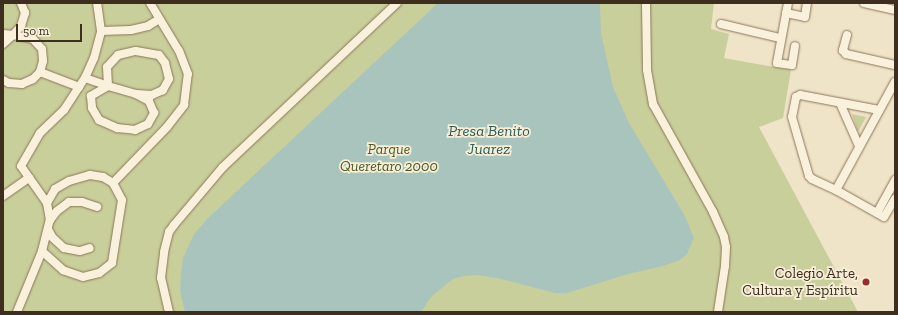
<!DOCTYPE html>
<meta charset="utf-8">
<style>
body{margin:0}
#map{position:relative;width:898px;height:315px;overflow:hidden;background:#f0e4c8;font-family:"Zilla Slab",serif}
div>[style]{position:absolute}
.green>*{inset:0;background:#c9cf9b}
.water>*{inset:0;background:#a9c4bc}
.roads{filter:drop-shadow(0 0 1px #8d765c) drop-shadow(0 0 1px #8d765c)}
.street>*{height:8px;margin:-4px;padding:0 4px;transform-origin:4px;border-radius:4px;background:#faf1dc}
.dots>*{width:11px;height:11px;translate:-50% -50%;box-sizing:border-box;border:2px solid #f7eed8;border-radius:50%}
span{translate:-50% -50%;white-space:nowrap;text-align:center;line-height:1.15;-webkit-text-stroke:3.5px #f7eed8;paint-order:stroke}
.park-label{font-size:15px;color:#4d5a26;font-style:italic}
.poi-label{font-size:15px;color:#3d2e20}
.right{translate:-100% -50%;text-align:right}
.water-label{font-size:16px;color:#2f5d5a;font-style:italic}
.frame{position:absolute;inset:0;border:4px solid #3d2e20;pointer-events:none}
.scale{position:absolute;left:16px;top:24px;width:66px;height:18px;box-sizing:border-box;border:2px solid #3d2e20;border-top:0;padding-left:5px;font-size:12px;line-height:14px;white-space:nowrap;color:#3d2e20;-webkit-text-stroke:3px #f7eed8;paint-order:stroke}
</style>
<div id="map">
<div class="green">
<i style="clip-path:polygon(3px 3px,714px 3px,711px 29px,729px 34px,724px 58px,791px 70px,783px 118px,759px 127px,858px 312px,3px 312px)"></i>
<i style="clip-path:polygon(852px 114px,866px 117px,858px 132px)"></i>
</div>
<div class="water">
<i style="clip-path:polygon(438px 3px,600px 3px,601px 33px,613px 87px,629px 123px,685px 216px,694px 238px,687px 254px,680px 260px,663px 266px,628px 274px,567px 293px,555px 293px,497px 278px,477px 275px,464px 276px,453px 279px,432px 296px,421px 312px,185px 312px,180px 291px,181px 273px,183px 258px,194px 234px,208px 218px)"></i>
</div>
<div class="roads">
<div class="street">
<i style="left:646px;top:3px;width:67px;rotate:89.1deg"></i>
<i style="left:647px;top:70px;width:35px;rotate:80deg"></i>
<i style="left:653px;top:104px;width:124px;rotate:60.9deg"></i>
<i style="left:713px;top:212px;width:27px;rotate:66deg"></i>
<i style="left:724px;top:237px;width:10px;rotate:79deg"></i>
<i style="left:726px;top:247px;width:19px;rotate:93deg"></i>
<i style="left:725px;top:266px;width:47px;rotate:98.7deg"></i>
<i style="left:788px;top:3px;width:61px;rotate:100.4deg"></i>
<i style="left:777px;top:63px;width:15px;rotate:8deg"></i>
<i style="left:792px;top:65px;width:19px;rotate:-81deg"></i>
<i style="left:864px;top:3px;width:32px;rotate:13deg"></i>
<i style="left:786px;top:13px;width:19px;rotate:12deg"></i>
<i style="left:805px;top:17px;width:14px;rotate:-82deg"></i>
<i style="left:721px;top:24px;width:61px;rotate:13.3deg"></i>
<i style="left:101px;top:31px;width:30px;rotate:-2deg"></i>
<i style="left:131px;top:30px;width:17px;rotate:-13deg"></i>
<i style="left:148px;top:26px;width:13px;rotate:-32deg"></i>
<i style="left:3px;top:34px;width:10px;rotate:6deg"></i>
<i style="left:13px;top:35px;width:12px;rotate:-48deg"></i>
<i style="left:21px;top:26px;width:14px;rotate:-73deg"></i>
<i style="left:25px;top:13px;width:11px;rotate:-112deg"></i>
<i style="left:847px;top:35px;width:16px;rotate:105deg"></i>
<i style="left:843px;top:50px;width:5px;rotate:53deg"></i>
<i style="left:846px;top:54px;width:50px;rotate:12.7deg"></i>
<i style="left:3px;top:44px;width:13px;rotate:-42deg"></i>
<i style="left:13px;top:35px;width:20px;rotate:11deg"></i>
<i style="left:33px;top:39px;width:13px;rotate:48deg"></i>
<i style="left:42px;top:49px;width:12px;rotate:85deg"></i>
<i style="left:43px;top:61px;width:11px;rotate:105deg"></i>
<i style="left:40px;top:72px;width:10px;rotate:135deg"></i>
<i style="left:33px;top:79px;width:12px;rotate:156deg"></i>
<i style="left:22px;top:84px;width:13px;rotate:-176deg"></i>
<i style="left:9px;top:83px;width:7px;rotate:-153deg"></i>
<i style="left:40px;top:72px;width:42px;rotate:21deg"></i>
<i style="left:85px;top:78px;width:24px;rotate:19deg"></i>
<i style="left:108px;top:86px;width:19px;rotate:-93deg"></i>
<i style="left:107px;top:67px;width:16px;rotate:-47deg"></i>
<i style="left:118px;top:55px;width:18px;rotate:-13deg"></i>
<i style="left:136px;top:51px;width:23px;rotate:10deg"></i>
<i style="left:159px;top:55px;width:10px;rotate:53deg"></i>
<i style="left:165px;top:63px;width:16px;rotate:76deg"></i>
<i style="left:169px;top:79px;width:13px;rotate:119deg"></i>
<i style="left:163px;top:90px;width:12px;rotate:156deg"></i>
<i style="left:152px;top:95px;width:16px;rotate:-176deg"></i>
<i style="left:136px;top:94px;width:29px;rotate:-164deg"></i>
<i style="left:108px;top:86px;width:20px;rotate:150deg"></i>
<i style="left:91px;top:96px;width:12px;rotate:85deg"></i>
<i style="left:92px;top:108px;width:14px;rotate:60deg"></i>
<i style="left:99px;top:120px;width:20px;rotate:24deg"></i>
<i style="left:117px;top:128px;width:18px;rotate:6deg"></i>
<i style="left:135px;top:130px;width:14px;rotate:-25deg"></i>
<i style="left:148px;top:124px;width:13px;rotate:-61deg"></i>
<i style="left:154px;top:113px;width:13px;rotate:-113deg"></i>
<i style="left:149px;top:101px;width:15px;rotate:-152deg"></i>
<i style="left:840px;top:103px;width:47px;rotate:66.2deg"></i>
<i style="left:879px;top:110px;width:80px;rotate:-169.2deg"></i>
<i style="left:800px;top:95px;width:4px;rotate:153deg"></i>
<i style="left:796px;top:97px;width:20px;rotate:101deg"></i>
<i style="left:792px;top:117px;width:61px;rotate:73.9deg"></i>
<i style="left:809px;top:176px;width:4px;rotate:45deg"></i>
<i style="left:812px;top:179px;width:26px;rotate:25deg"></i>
<i style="left:836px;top:190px;width:55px;rotate:29.4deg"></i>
<i style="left:884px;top:217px;width:21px;rotate:-59deg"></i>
<i style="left:90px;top:175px;width:13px;rotate:9deg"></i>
<i style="left:103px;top:177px;width:12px;rotate:31deg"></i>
<i style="left:113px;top:183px;width:19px;rotate:62deg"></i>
<i style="left:122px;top:200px;width:64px;rotate:99deg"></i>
<i style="left:112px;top:263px;width:16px;rotate:142deg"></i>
<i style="left:99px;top:273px;width:16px;rotate:166deg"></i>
<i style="left:83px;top:277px;width:21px;rotate:-161deg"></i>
<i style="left:63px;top:270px;width:28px;rotate:-138deg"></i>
<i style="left:42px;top:251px;width:32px;rotate:-76deg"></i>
<i style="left:50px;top:220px;width:17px;rotate:-100deg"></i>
<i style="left:47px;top:203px;width:16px;rotate:-60deg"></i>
<i style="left:55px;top:189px;width:16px;rotate:-30deg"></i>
<i style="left:69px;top:181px;width:22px;rotate:-16deg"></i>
<i style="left:113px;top:183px;width:78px;rotate:-46deg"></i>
<i style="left:167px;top:127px;width:28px;rotate:-52deg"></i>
<i style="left:184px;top:105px;width:31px;rotate:-83deg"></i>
<i style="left:188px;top:74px;width:25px;rotate:-111deg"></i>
<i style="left:179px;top:51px;width:56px;rotate:-121.1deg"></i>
<i style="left:836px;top:190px;width:123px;rotate:-61.4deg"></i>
<i style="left:3px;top:196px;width:32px;rotate:-35deg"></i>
<i style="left:47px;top:203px;width:45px;rotate:-125.1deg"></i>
<i style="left:21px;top:166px;width:38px;rotate:-60deg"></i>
<i style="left:40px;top:133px;width:33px;rotate:-44deg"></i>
<i style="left:64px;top:110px;width:38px;rotate:-57deg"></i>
<i style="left:85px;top:78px;width:22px;rotate:-66deg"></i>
<i style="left:94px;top:58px;width:28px;rotate:-75deg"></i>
<i style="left:101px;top:31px;width:28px;rotate:-98deg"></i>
<i style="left:877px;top:213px;width:38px;rotate:-61deg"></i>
<i style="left:50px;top:220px;width:11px;rotate:-52deg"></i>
<i style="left:57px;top:211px;width:15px;rotate:-37deg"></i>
<i style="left:69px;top:202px;width:13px"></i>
<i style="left:82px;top:202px;width:16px;rotate:18deg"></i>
<i style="left:48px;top:229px;width:9px;rotate:63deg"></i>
<i style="left:52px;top:237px;width:16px;rotate:43deg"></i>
<i style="left:64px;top:248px;width:16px;rotate:11deg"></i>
<i style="left:80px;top:251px;width:10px;rotate:-17deg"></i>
<i style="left:17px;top:312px;width:66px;rotate:-67.7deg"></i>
<i style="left:169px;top:312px;width:35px;rotate:-103deg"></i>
<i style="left:161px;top:278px;width:26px;rotate:-83deg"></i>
<i style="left:164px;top:252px;width:21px;rotate:-76deg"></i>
<i style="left:169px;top:232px;width:9px;rotate:-54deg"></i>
<i style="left:174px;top:225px;width:76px;rotate:-49.8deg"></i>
<i style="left:223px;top:167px;width:239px;rotate:-43.3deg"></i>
</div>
</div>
<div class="dots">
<i style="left:866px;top:282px;background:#9e2a2b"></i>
</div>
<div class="park-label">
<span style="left:389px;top:158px">Parque<br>Queretaro 2000</span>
</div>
<div class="poi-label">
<span class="right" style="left:858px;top:282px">Colegio Arte,<br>Cultura y Espíritu</span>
</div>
<div class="water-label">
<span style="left:489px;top:140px">Presa Benito<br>Juarez</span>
</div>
<div class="frame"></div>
<div class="scale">50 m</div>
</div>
